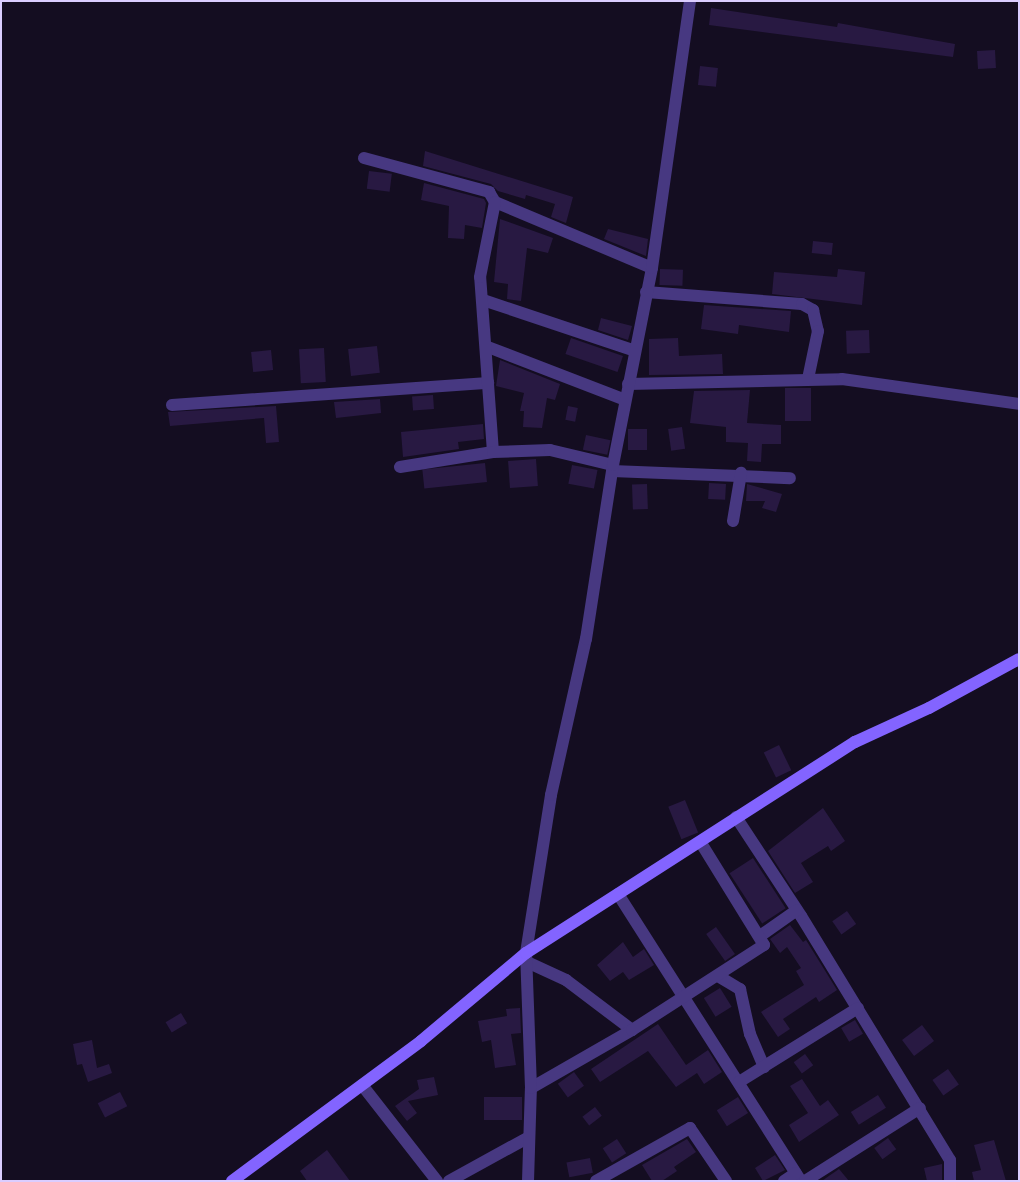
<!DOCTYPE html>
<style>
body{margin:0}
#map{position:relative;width:1020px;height:1182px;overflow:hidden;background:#140d21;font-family:"Public Sans",sans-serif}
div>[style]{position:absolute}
.building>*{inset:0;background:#281942;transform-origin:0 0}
.street>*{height:12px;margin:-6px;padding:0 6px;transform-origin:6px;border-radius:6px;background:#473881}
.secondary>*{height:12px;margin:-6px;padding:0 6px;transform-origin:6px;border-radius:6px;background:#8364ff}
span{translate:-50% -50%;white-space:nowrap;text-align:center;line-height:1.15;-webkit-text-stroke:4.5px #140d21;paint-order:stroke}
.frame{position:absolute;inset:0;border:2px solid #dbcdff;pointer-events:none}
</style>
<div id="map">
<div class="building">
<i style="clip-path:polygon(711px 8px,837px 27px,838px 23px,955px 44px,953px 57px,709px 25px)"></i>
<i style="left:995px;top:50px;width:18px;height:18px;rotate:87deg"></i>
<i style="left:700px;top:66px;width:18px;height:19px;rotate:6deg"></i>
<i style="clip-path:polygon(425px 151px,573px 197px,566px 223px,551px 217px,555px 204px,526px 195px,525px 199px,498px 191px,491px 184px,423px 166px)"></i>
<i style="left:369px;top:171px;width:23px;height:18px;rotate:7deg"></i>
<i style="clip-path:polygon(424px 183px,484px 199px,486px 203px,482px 228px,465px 225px,464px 239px,448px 238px,449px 206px,421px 200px)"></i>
<i style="clip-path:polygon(500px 219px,553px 238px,548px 253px,527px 248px,521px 301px,507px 299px,508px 284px,494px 282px)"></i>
<i style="clip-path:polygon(608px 229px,648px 239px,646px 256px,604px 239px)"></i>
<i style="left:813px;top:241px;width:20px;height:12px;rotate:6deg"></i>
<i style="left:660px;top:269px;width:23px;height:16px;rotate:2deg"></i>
<i style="clip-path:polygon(838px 269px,865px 272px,862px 305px,772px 294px,774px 272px,837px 277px)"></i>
<i style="clip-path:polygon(704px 305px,791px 311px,789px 332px,739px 325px,738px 334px,701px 329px)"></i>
<i style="clip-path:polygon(601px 318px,632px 326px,628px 340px,598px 330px)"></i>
<i style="left:869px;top:330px;width:23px;height:23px;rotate:88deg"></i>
<i style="left:571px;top:338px;width:55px;height:17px;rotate:19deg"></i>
<i style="clip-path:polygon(678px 338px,679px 356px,722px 354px,723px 374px,649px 375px,649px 339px)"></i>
<i style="left:377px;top:346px;width:27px;height:29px;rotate:84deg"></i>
<i style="left:324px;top:348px;width:34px;height:25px;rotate:87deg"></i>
<i style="left:271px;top:350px;width:20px;height:20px;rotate:84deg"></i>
<i style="clip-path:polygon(500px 360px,560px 384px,555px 400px,547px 398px,542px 428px,523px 427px,524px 411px,520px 411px,524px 393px,496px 386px)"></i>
<i style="left:785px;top:388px;width:26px;height:33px"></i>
<i style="clip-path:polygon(750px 390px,747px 423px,781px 425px,781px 444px,762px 444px,761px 462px,747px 461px,748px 443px,726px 442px,726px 427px,690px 423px,694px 391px)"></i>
<i style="left:433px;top:395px;width:14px;height:21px;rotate:86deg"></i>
<i style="clip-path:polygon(380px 399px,381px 413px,336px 418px,334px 402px)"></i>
<i style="clip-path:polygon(276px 406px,279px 442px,266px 443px,264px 418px,170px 426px,168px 412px)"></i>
<i style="left:568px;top:406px;width:10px;height:14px;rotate:11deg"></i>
<i style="clip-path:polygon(483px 424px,484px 439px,458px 442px,459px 449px,403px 457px,401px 432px)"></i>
<i style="left:682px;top:427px;width:22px;height:14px;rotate:82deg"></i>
<i style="left:647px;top:429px;width:21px;height:19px;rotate:90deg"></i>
<i style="left:586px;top:435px;width:25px;height:15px;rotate:12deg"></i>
<i style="left:536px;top:459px;width:27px;height:28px;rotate:86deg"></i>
<i style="left:485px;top:463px;width:19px;height:63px;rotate:84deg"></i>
<i style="left:572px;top:465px;width:26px;height:19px;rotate:11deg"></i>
<i style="left:709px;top:483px;width:17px;height:16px;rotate:3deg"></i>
<i style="left:647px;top:484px;width:25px;height:15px;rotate:88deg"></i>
<i style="clip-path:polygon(747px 484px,782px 494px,776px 512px,762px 508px,765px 501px,746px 501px)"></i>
<i style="left:779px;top:745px;width:28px;height:17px;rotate:64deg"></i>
<i style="left:685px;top:800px;width:35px;height:18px;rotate:68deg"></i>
<i style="clip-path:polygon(823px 808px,845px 841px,831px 851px,828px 846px,801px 863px,813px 882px,795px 893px,768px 851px)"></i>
<i style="left:753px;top:858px;width:60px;height:28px;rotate:57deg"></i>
<i style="left:847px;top:911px;width:16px;height:18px;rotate:55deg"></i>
<i style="clip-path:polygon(790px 925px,803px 942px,806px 940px,837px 990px,819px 1002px,816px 997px,783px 1019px,790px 1029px,778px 1037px,761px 1012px,804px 985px,796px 971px,801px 968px,787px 947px,780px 953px,770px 939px)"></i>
<i style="left:716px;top:927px;width:33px;height:12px;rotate:55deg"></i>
<i style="clip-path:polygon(623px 942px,633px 957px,644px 949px,654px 965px,629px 980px,623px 972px,610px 981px,597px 965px)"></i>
<i style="left:720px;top:988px;width:22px;height:19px;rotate:58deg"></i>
<i style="clip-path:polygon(520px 1008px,521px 1033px,511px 1034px,516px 1065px,495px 1068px,491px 1040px,482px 1042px,478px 1021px,507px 1016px,506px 1009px)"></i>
<i style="left:181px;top:1013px;width:12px;height:18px;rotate:59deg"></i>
<i style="left:855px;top:1020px;width:16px;height:16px;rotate:60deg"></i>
<i style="clip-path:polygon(658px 1024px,686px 1065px,708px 1050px,722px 1072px,704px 1084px,697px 1073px,676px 1087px,648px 1051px,600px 1082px,591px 1069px)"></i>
<i style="left:922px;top:1025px;width:20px;height:25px;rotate:53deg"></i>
<i style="clip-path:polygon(92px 1040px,97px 1068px,109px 1064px,112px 1073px,88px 1082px,82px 1064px,77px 1065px,73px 1044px)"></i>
<i style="left:805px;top:1054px;width:14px;height:14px;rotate:54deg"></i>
<i style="left:948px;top:1069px;width:19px;height:19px;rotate:55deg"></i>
<i style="left:574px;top:1072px;width:17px;height:20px;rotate:54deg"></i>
<i style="clip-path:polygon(434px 1077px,438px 1095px,408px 1101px,417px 1113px,407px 1121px,395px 1106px,419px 1089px,417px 1080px)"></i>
<i style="clip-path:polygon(802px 1079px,820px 1106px,828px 1100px,839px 1115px,799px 1142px,789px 1125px,808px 1113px,790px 1086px)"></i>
<i style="left:120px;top:1092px;width:16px;height:25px;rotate:63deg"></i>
<i style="left:878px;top:1095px;width:15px;height:32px;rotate:58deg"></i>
<i style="left:522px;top:1097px;width:23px;height:38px;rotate:90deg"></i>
<i style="left:738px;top:1097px;width:19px;height:25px;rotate:58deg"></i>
<i style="left:595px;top:1107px;width:11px;height:16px;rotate:52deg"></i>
<i style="left:888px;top:1138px;width:14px;height:17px;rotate:54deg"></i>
<i style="left:617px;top:1139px;width:17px;height:17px;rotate:57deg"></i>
<i style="clip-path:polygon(687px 1139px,696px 1152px,674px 1167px,677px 1171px,662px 1181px,652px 1181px,642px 1165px)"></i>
<i style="clip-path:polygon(994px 1140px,1006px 1181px,974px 1181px,972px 1172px,981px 1170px,974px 1145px)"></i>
<i style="clip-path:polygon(327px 1150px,350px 1181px,307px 1181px,300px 1171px)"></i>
<i style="clip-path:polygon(775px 1155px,785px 1170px,763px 1181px,755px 1168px)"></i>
<i style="left:590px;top:1158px;width:15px;height:24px;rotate:79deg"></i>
<i style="clip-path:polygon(942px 1164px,942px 1180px,927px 1181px,924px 1168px)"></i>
<i style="clip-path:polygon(839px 1169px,849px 1181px,822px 1181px,826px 1178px)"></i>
</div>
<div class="street">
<i style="left:364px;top:158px;width:130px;rotate:15.2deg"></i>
<i style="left:489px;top:192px;width:12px;rotate:59deg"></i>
<i style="left:495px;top:202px;width:170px;rotate:22.8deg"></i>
<i style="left:646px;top:292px;width:156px;rotate:4.4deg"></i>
<i style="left:802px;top:304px;width:13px;rotate:29deg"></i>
<i style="left:813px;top:310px;width:22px;rotate:77deg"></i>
<i style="left:818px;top:331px;width:49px;rotate:101.8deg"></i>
<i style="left:483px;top:300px;width:160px;rotate:18.5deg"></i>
<i style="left:488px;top:347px;width:147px;rotate:21.1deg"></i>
<i style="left:628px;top:384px;width:214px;rotate:-1.3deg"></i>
<i style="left:842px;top:379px;width:179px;rotate:8deg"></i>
<i style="left:172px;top:405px;width:317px;rotate:-4deg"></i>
<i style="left:493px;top:452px;width:175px;rotate:-94.2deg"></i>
<i style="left:480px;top:277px;width:76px;rotate:-78.7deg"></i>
<i style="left:400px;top:467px;width:94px;rotate:-9.2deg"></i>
<i style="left:493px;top:452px;width:57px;rotate:-2deg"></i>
<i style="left:550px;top:450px;width:65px;rotate:13.4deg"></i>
<i style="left:612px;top:471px;width:178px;rotate:2.3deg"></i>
<i style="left:733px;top:521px;width:49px;rotate:-80.5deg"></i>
<i style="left:736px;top:817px;width:118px;rotate:56.7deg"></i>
<i style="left:801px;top:916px;width:286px;rotate:58.6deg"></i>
<i style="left:950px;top:1160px;width:21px;rotate:90deg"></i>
<i style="left:618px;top:894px;width:340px;rotate:57.5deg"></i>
<i style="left:760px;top:936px;width:45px;rotate:-35.1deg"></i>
<i style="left:527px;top:962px;width:43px;rotate:24.8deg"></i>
<i style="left:566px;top:980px;width:83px;rotate:37.1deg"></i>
<i style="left:718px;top:976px;width:26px;rotate:31deg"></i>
<i style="left:740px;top:989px;width:46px;rotate:77.5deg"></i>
<i style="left:750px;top:1034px;width:36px;rotate:67deg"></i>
<i style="left:739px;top:1082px;width:140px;rotate:-31.9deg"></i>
<i style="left:362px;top:1085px;width:122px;rotate:52deg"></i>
<i style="left:531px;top:1088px;width:116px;rotate:-29.9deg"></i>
<i style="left:632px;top:1030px;width:157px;rotate:-32.8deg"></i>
<i style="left:764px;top:945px;width:120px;rotate:-121.7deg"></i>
<i style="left:449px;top:1181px;width:91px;rotate:-28.8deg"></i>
<i style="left:528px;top:1181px;width:93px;rotate:-88.2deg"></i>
<i style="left:531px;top:1088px;width:135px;rotate:-92.1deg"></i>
<i style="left:526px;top:953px;width:160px;rotate:-81deg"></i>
<i style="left:551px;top:795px;width:160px;rotate:-77.4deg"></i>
<i style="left:586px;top:639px;width:176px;rotate:-81.2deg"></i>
<i style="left:613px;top:465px;width:201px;rotate:-78.8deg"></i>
<i style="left:652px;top:268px;width:270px;rotate:-81.9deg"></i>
<i style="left:596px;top:1181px;width:108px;rotate:-29.4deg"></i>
<i style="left:690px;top:1128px;width:64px;rotate:55.8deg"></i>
<i style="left:784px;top:1181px;width:14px;rotate:-34deg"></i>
<i style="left:805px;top:1181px;width:136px;rotate:-32.4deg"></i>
</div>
<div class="secondary">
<i style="left:232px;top:1181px;width:235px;rotate:-36.5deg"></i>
<i style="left:421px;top:1041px;width:137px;rotate:-40deg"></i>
<i style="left:526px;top:953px;width:391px;rotate:-32.7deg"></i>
<i style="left:855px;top:742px;width:81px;rotate:-24.7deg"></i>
<i style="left:929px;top:708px;width:102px;rotate:-28.6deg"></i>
</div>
<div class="frame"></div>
</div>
